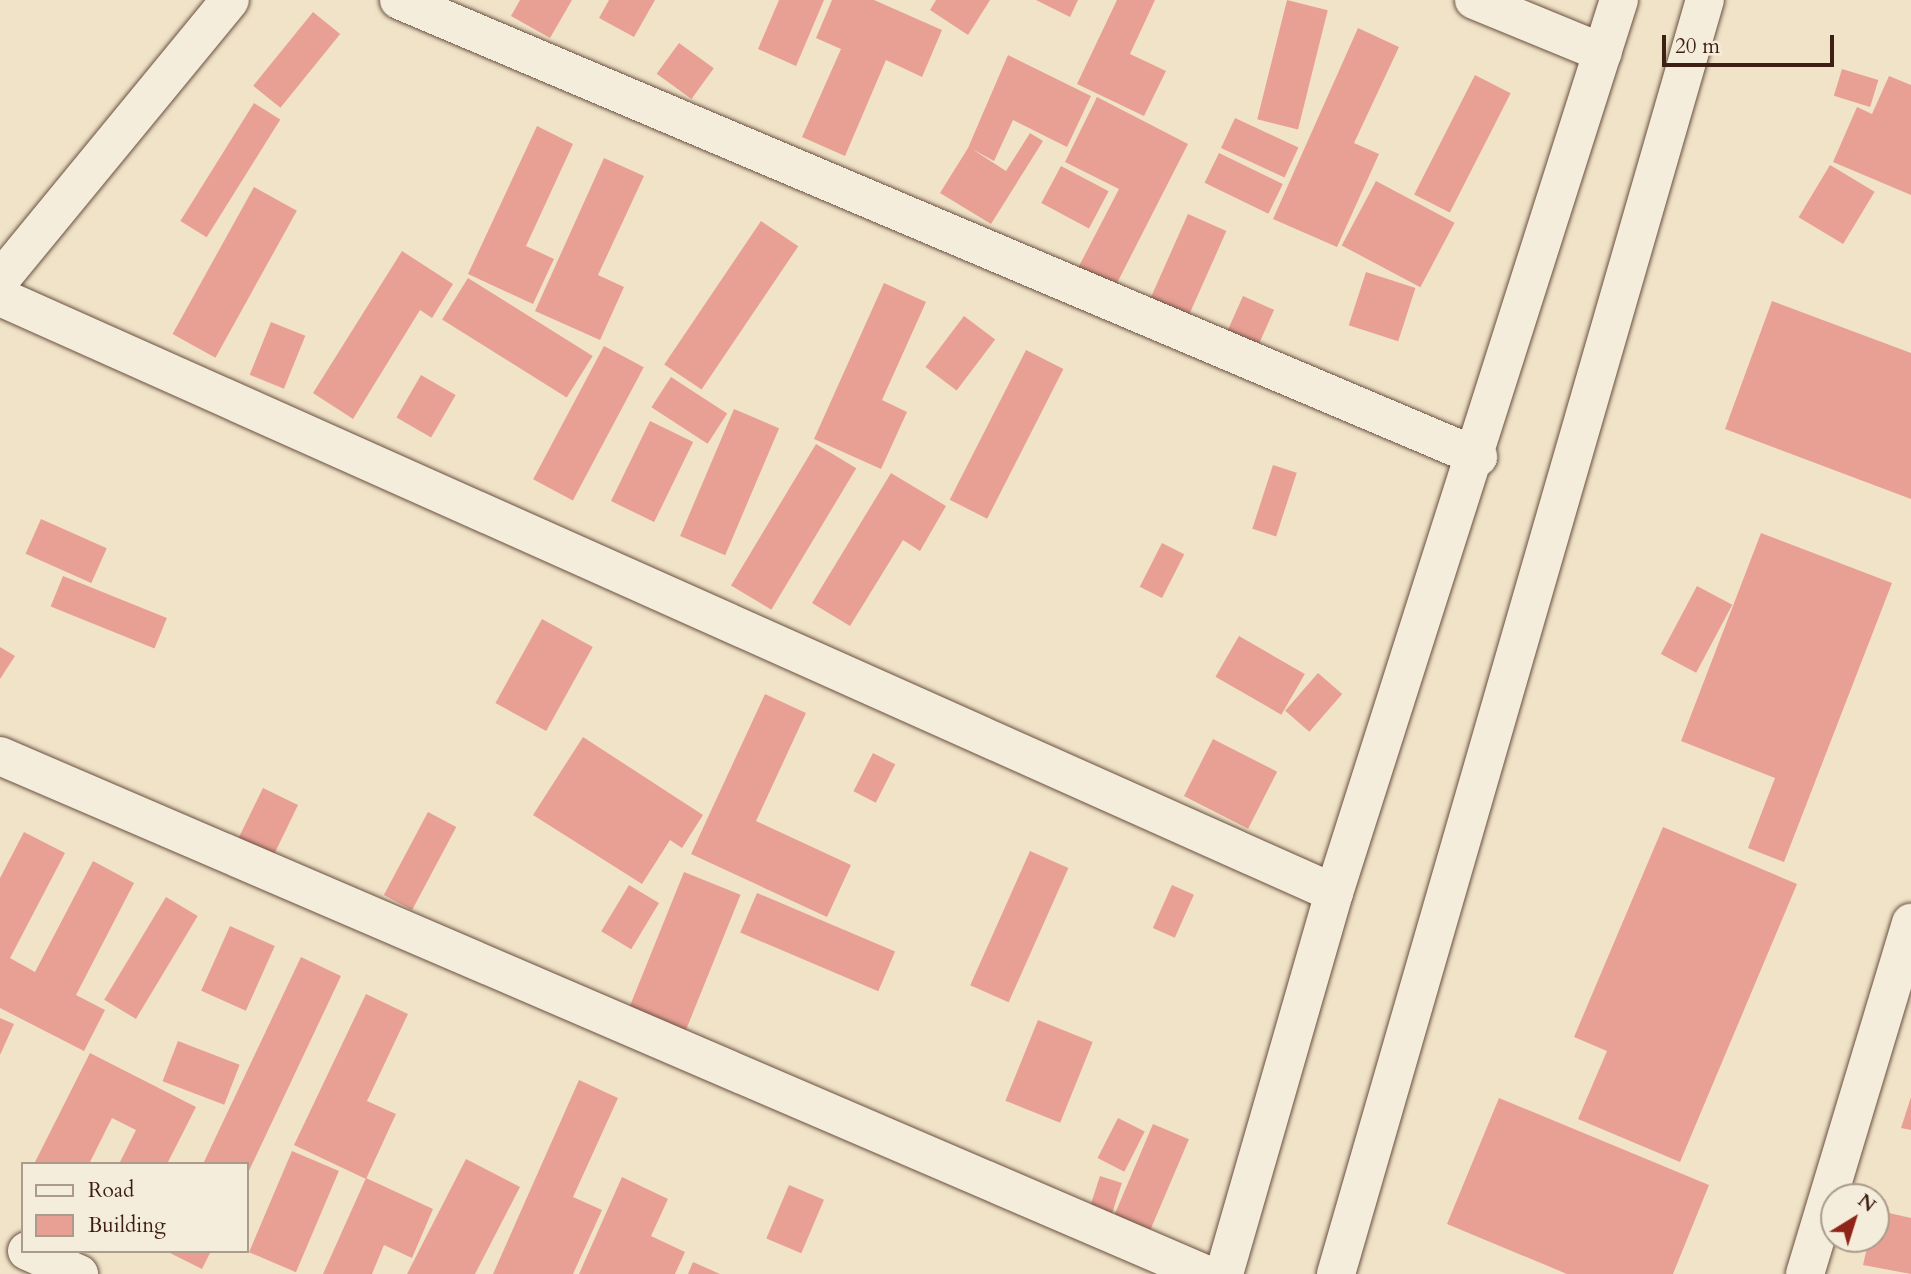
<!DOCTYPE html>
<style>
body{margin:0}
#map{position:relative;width:1911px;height:1274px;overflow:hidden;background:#f0e3c8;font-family:Cardo,serif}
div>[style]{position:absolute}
.building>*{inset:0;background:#e9a094;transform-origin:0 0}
.roads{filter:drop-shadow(0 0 2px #6a5040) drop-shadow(0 0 2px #6a5040)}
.minor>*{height:38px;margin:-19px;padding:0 19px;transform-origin:19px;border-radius:19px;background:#f5eddb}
span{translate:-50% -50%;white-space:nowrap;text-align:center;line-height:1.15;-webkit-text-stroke:6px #f5eddb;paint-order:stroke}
.legend{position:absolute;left:21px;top:1162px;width:228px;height:91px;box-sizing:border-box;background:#f5eddb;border:2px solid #ac9b8b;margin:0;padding:9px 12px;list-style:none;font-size:21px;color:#3e1f13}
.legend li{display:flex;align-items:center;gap:14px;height:35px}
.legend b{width:35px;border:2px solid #ac9b8b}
.north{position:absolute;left:1820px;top:1183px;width:70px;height:70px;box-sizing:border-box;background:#f5eddb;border:2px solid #ac9b8b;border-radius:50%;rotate:38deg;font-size:19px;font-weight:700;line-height:28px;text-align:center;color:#3e1f13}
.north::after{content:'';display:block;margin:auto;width:24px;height:32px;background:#8f2418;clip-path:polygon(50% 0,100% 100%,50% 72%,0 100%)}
.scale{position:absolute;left:1662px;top:35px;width:172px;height:32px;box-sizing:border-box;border:4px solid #3e1f13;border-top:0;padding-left:9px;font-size:21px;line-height:24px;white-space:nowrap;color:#3e1f13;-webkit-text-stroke:5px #f5eddb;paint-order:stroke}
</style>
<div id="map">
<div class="building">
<i style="clip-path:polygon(520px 0,572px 0,550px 38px,511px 16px)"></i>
<i style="clip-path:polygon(609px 0,655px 0,634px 37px,599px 18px)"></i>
<i style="clip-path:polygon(779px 0,824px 0,796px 66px,758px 49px)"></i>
<i style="clip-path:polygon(832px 0,874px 0,942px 30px,922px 77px,886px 60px,845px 156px,802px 137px,841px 49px,816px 38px)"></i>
<i style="clip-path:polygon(936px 0,990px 0,968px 35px,930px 10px)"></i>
<i style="clip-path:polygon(1036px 0,1078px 0,1070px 17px)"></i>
<i style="clip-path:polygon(1117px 0,1155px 0,1130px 54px,1166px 71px,1144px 116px,1077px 84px)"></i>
<i style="left:1287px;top:0;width:42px;height:123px;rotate:14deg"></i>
<i style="left:313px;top:12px;width:35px;height:95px;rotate:39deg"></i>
<i style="clip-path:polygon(1358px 28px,1399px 47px,1354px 143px,1379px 154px,1337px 247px,1273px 219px)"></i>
<i style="left:679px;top:43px;width:43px;height:38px;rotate:36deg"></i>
<i style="clip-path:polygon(1008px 55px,1091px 96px,1067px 147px,1013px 120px,994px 161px,972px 149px,1006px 171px,1030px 133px,1043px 141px,991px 224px,940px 193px,968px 148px)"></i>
<i style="left:1842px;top:69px;width:38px;height:28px;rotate:17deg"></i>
<i style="left:1475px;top:75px;width:40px;height:134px;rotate:27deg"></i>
<i style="clip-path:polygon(1889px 76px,1911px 85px,1911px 195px,1833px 162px,1857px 107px,1872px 114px)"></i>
<i style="clip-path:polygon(1097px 97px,1188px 144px,1114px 289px,1077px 270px,1119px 189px,1065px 162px)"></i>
<i style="left:254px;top:103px;width:31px;height:139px;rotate:32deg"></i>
<i style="left:1235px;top:118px;width:70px;height:33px;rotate:25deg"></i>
<i style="clip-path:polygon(537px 126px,573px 144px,526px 246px,554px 259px,533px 304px,468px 274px)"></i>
<i style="left:1219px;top:153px;width:71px;height:33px;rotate:26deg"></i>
<i style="clip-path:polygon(604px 158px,644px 176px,598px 275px,624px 287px,600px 340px,535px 311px)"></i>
<i style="left:1830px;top:165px;width:52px;height:61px;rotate:31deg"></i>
<i style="left:1061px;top:166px;width:54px;height:42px;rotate:28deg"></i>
<i style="left:1376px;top:181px;width:89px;height:73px;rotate:28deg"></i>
<i style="left:254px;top:187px;width:49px;height:168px;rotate:29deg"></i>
<i style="left:1188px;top:214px;width:42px;height:101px;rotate:24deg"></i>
<i style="left:761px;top:221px;width:45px;height:173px;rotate:34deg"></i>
<i style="clip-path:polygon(402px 251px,453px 284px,432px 318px,420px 310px,353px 419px,313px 393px)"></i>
<i style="left:1366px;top:272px;width:52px;height:56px;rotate:18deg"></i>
<i style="left:468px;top:278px;width:147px;height:49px;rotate:32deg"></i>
<i style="clip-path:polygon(884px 283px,926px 302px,882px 400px,907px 412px,881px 469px,814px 439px)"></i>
<i style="left:1243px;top:296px;width:34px;height:47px;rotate:24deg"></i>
<i style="clip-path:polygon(1772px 301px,1911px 353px,1911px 499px,1725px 429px)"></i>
<i style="left:964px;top:316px;width:39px;height:64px;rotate:37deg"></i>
<i style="left:271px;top:322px;width:37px;height:57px;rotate:22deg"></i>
<i style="left:604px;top:346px;width:45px;height:151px;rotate:28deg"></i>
<i style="left:1026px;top:350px;width:42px;height:168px;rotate:27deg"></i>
<i style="left:421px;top:375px;width:40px;height:49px;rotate:30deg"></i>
<i style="left:671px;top:377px;width:67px;height:36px;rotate:33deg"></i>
<i style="left:734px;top:409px;width:49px;height:138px;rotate:23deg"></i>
<i style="left:650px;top:421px;width:48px;height:89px;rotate:26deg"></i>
<i style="left:816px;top:444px;width:47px;height:165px;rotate:31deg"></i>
<i style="left:1273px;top:465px;width:25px;height:67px;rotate:18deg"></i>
<i style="clip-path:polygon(891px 473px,946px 506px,920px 551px,903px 540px,850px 626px,812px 603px)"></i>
<i style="left:41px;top:519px;width:72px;height:38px;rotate:24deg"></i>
<i style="clip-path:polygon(1761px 533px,1892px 583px,1784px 862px,1748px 848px,1775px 778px,1681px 741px)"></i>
<i style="left:1162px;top:543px;width:25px;height:49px;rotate:27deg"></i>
<i style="left:63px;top:576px;width:112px;height:33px;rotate:22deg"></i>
<i style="left:1697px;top:586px;width:40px;height:77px;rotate:28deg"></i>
<i style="left:542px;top:619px;width:58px;height:96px;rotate:29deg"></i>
<i style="left:1239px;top:636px;width:76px;height:47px;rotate:30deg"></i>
<i style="clip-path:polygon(0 647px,15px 656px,0 679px)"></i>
<i style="left:1318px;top:673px;width:32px;height:50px;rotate:41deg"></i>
<i style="clip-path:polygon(765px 694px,806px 713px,756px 821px,851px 865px,827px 917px,691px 854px)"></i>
<i style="clip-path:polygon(583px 737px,703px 815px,682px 848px,670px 840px,642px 884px,533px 815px)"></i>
<i style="left:1213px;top:739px;width:72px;height:64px;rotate:27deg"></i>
<i style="left:873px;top:753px;width:25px;height:43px;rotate:27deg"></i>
<i style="left:263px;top:788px;width:39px;height:56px;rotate:26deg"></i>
<i style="left:428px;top:812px;width:32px;height:94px;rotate:28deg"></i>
<i style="clip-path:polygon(1663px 827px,1797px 884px,1680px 1162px,1578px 1119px,1607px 1051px,1574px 1037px)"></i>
<i style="clip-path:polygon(24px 832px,65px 853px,10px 958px,35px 972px,93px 861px,134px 883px,76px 995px,105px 1010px,84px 1051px,0 1008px,0 878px)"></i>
<i style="left:1030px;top:851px;width:42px;height:147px;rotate:24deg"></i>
<i style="left:684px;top:872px;width:61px;height:155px;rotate:22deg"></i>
<i style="left:629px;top:885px;width:35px;height:54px;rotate:31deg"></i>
<i style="left:1172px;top:885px;width:24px;height:47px;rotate:24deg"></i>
<i style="left:757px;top:893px;width:150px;height:43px;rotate:23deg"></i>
<i style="left:166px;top:897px;width:37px;height:120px;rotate:31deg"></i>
<i style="left:230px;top:926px;width:49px;height:71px;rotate:24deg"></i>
<i style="clip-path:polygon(301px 957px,341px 976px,247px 1175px,247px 1164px,203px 1164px)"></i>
<i style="clip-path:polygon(366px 994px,408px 1014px,367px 1101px,396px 1114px,366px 1179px,294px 1145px)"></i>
<i style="clip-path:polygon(0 1018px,14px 1024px,0 1055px)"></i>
<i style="left:1038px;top:1020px;width:59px;height:87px;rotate:22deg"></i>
<i style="left:178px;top:1041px;width:66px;height:43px;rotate:21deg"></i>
<i style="clip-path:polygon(90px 1053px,196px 1107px,167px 1164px,119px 1164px,136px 1130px,112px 1118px,89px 1164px,34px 1164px)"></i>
<i style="clip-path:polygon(579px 1080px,618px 1098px,573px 1197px,602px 1210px,573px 1274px,493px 1274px)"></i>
<i style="clip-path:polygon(1911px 1097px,1911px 1130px,1901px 1128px)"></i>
<i style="clip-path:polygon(1499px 1098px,1709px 1185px,1673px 1274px,1567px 1274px,1447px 1224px)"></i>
<i style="left:1118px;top:1118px;width:30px;height:45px;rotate:27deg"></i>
<i style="left:1153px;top:1124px;width:39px;height:121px;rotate:23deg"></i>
<i style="left:292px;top:1151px;width:51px;height:110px;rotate:23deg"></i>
<i style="clip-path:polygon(466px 1159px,520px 1187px,475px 1274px,407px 1274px)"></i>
<i style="left:1100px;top:1176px;width:23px;height:44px;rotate:18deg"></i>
<i style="clip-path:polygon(622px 1177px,668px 1199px,651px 1236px,685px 1252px,675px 1274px,579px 1274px)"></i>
<i style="clip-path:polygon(366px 1178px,433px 1209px,412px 1258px,384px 1245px,372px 1274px,323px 1274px)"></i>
<i style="left:789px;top:1185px;width:38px;height:58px;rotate:23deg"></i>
<i style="clip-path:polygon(1876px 1210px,1911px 1218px,1911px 1274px,1863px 1265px,1869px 1239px,1876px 1239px)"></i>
<i style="clip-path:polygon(166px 1251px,211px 1251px,202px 1269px)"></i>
<i style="clip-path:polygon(693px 1262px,720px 1274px,688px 1274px)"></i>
</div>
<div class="roads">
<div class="minor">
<i style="left:399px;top:0;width:1172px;rotate:22.95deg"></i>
<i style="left:1474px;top:0;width:139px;rotate:22.3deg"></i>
<i style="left:0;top:280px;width:362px;rotate:-50.6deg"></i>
<i style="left:0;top:297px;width:1461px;rotate:24.07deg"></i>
<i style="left:0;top:756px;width:1312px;rotate:23.26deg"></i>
<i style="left:27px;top:1251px;width:57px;rotate:23.9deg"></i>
<i style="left:1224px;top:1274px;width:397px;rotate:-73.9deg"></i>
<i style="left:1334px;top:893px;width:937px;rotate:-72.3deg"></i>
<i style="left:1336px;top:1274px;width:1326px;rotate:-73.85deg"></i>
<i style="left:1805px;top:1274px;width:367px;rotate:-73.2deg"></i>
</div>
</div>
<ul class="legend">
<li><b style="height:9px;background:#f5eddb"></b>Road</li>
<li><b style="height:19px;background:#e9a094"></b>Building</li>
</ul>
<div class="north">N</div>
<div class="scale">20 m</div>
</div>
